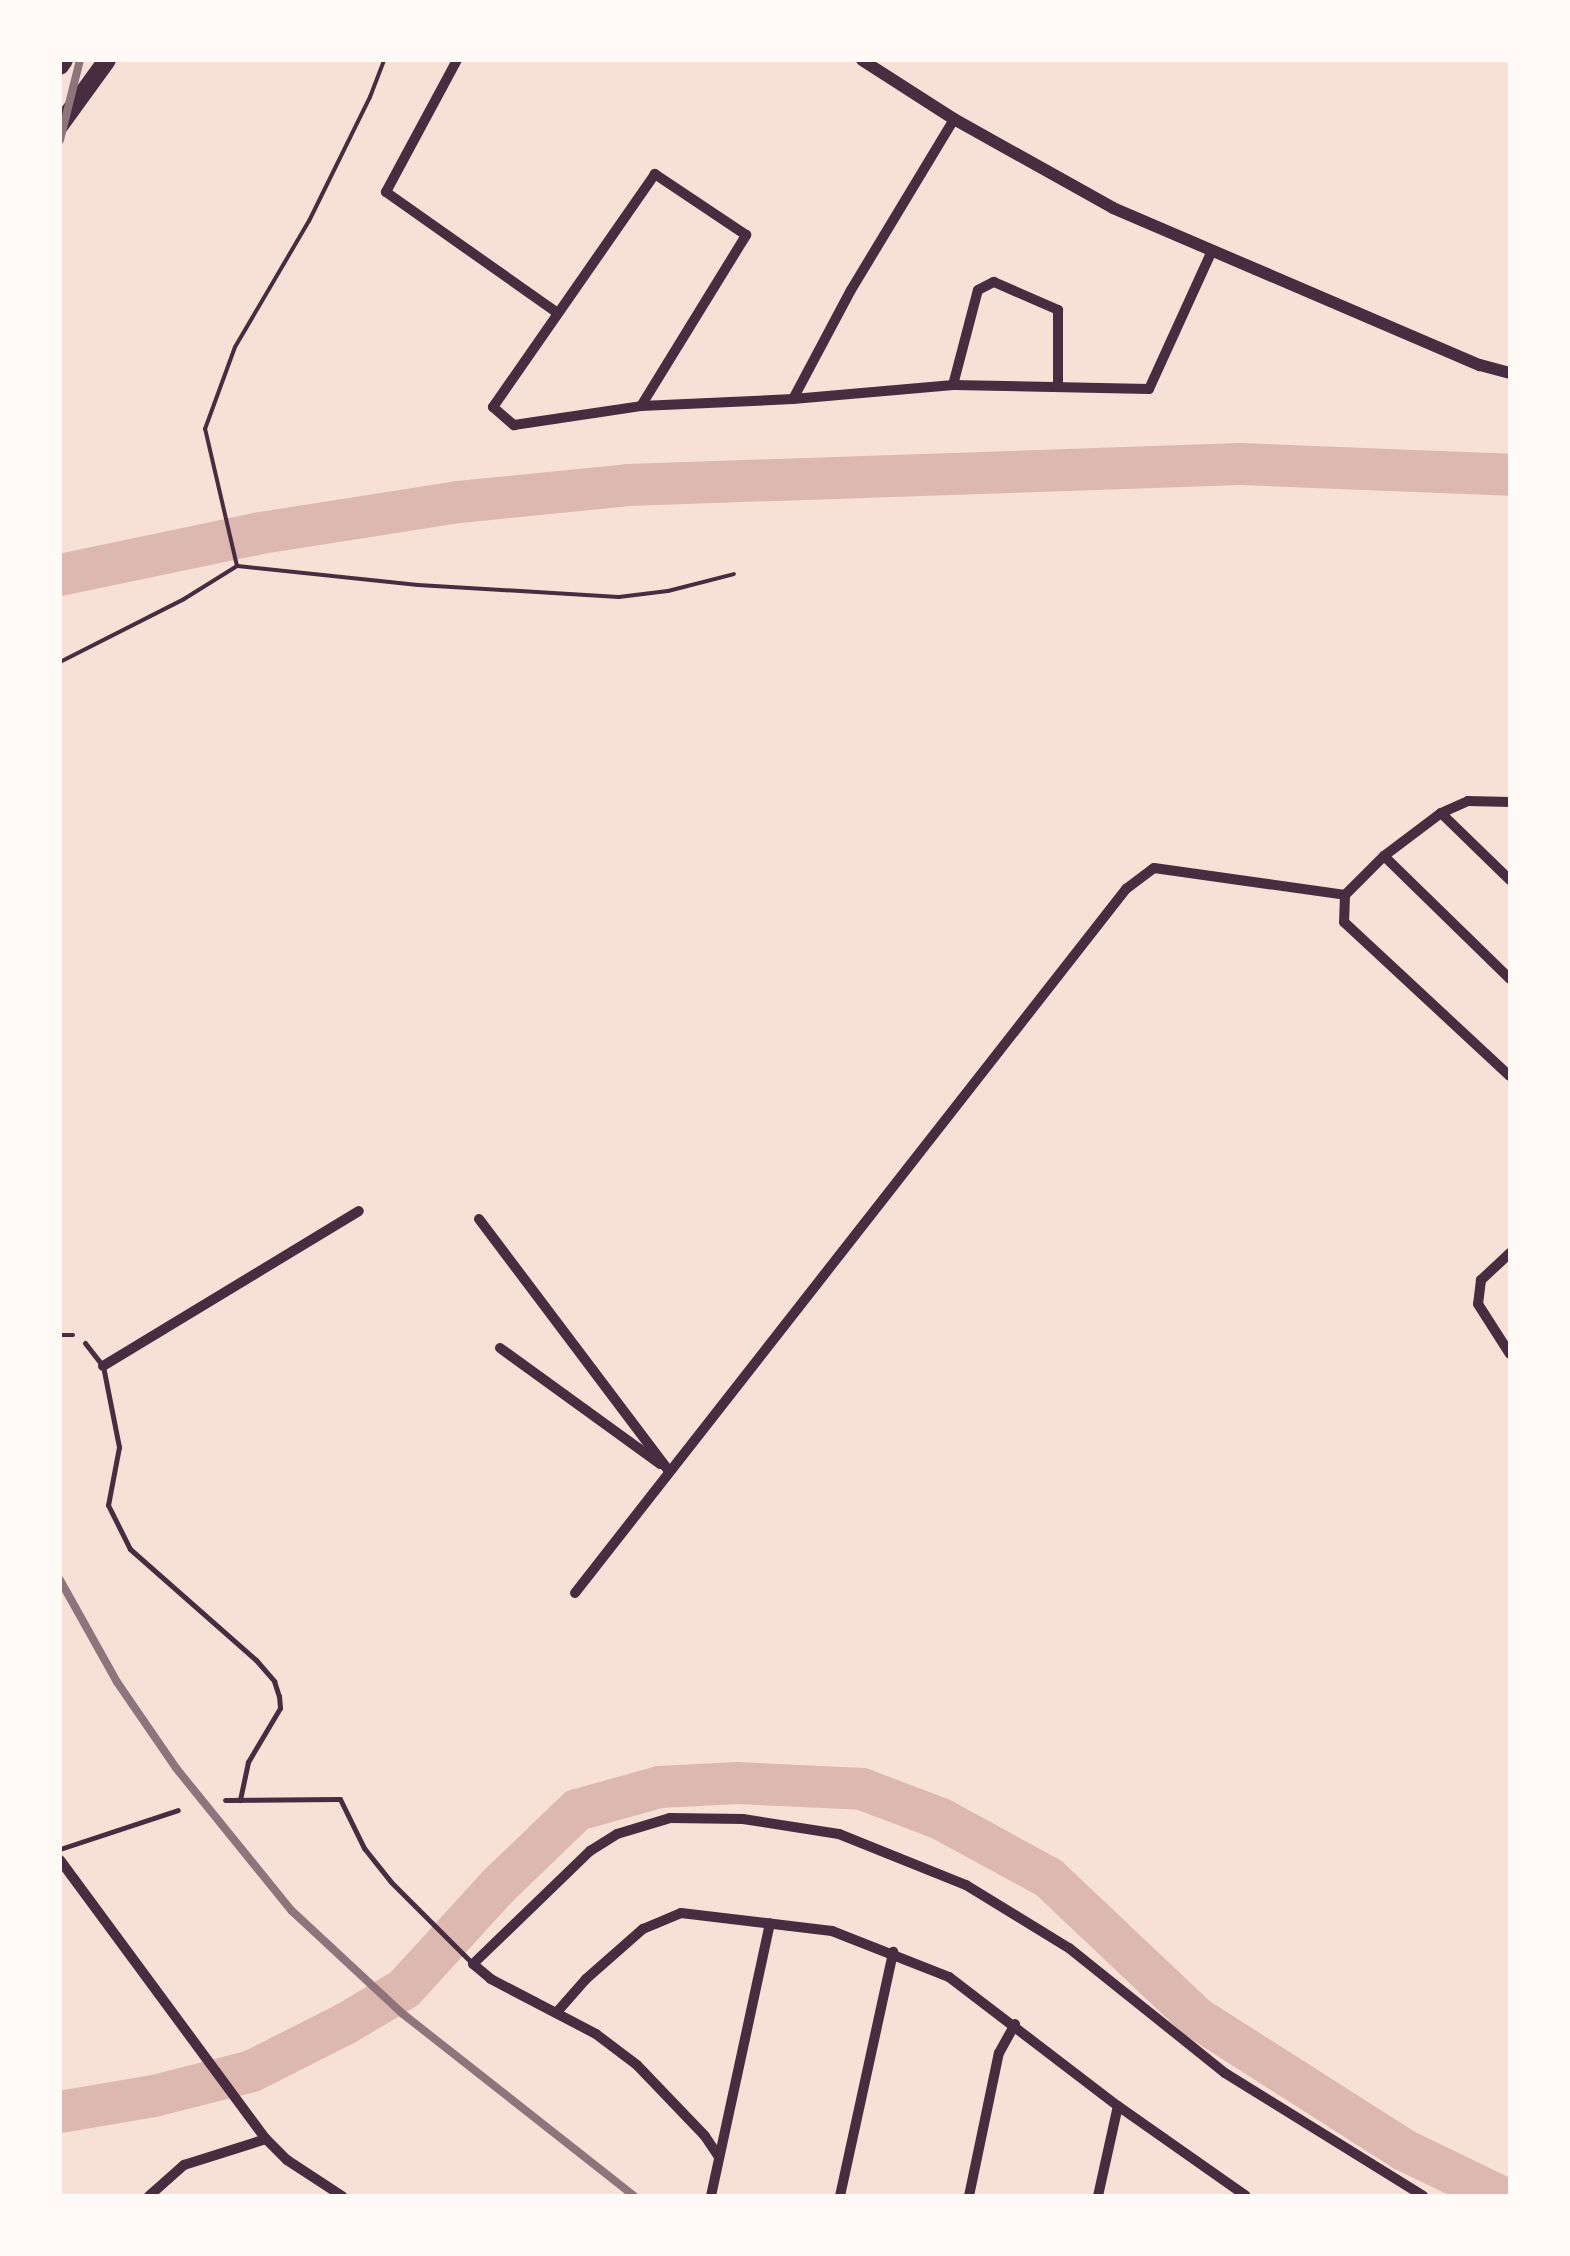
<!DOCTYPE html>
<style>
body{margin:0}
#map{position:relative;width:1570px;height:2256px;overflow:hidden;background:#f7e1d7;font-family:Literata,serif}
div>[style]{position:absolute}
.river>*{height:42px;margin:-21px;padding:0 21px;transform-origin:21px;border-radius:21px;background:#dcb8b0}
.path>*{height:4px;margin:-2px;padding:0 2px;transform-origin:2px;border-radius:2px;background:#4a2c40}
.service>*{height:5px;margin:-2.5px;padding:0 2.5px;transform-origin:2.5px;border-radius:2.5px;background:#4a2c40}
.minor>*{height:10px;margin:-5px;padding:0 5px;transform-origin:5px;border-radius:5px;background:#4a2c40}
.tertiary>*{height:12px;margin:-6px;padding:0 6px;transform-origin:6px;border-radius:6px;background:#4a2c40}
.motorway>*{height:18px;margin:-9px;padding:0 9px;transform-origin:9px;border-radius:9px;background:#4a2c40}
.rail>*{height:8px;margin:-4px;padding:0 4px;transform-origin:4px;border-radius:4px;background:#8f747c}
span{translate:-50% -50%;white-space:nowrap;text-align:center;line-height:1.15;-webkit-text-stroke:8px #fffaf5;paint-order:stroke}
.frame{position:absolute;inset:0;border:62px solid #fffaf5;pointer-events:none}
</style>
<div id="map">
<div class="river">
<i style="left:60px;top:575px;width:205px;rotate:-11.8deg"></i>
<i style="left:261px;top:533px;width:200px;rotate:-8.9deg"></i>
<i style="left:459px;top:502px;width:170px;rotate:-5.7deg"></i>
<i style="left:628px;top:485px;width:613px;rotate:-1.96deg"></i>
<i style="left:1241px;top:464px;width:269px;rotate:2.3deg"></i>
<i style="left:60px;top:2112px;width:95px;rotate:-9.7deg"></i>
<i style="left:154px;top:2096px;width:101px;rotate:-14.3deg"></i>
<i style="left:252px;top:2071px;width:104px;rotate:-26.8deg"></i>
<i style="left:345px;top:2024px;width:69px;rotate:-30.7deg"></i>
<i style="left:404px;top:1989px;width:138px;rotate:-47.6deg"></i>
<i style="left:497px;top:1887px;width:111px;rotate:-43.9deg"></i>
<i style="left:577px;top:1810px;width:86px;rotate:-15.5deg"></i>
<i style="left:660px;top:1787px;width:77px;rotate:-3deg"></i>
<i style="left:737px;top:1783px;width:125px;rotate:2.7deg"></i>
<i style="left:862px;top:1789px;width:85px;rotate:20.8deg"></i>
<i style="left:941px;top:1819px;width:123px;rotate:28.6deg"></i>
<i style="left:1049px;top:1878px;width:204px;rotate:43.4deg"></i>
<i style="left:1197px;top:2018px;width:246px;rotate:32.5deg"></i>
<i style="left:1404px;top:2150px;width:106px;rotate:25.8deg"></i>
</div>
<div class="path">
<i style="left:238px;top:566px;width:181px;rotate:6deg"></i>
<i style="left:418px;top:585px;width:201px;rotate:3.4deg"></i>
<i style="left:619px;top:597px;width:49px;rotate:-7deg"></i>
<i style="left:668px;top:591px;width:68px;rotate:-14.4deg"></i>
<i style="left:60px;top:662px;width:139px;rotate:-26.9deg"></i>
<i style="left:184px;top:599px;width:62px;rotate:-31.9deg"></i>
<i style="left:237px;top:566px;width:141px;rotate:-103.1deg"></i>
<i style="left:205px;top:429px;width:87px;rotate:-69.9deg"></i>
<i style="left:235px;top:347px;width:146px;rotate:-59.6deg"></i>
<i style="left:309px;top:221px;width:138px;rotate:-63.8deg"></i>
<i style="left:370px;top:97px;width:40px;rotate:-69deg"></i>
<i style="left:60px;top:1335px;width:13px"></i>
</div>
<div class="service">
<i style="left:85px;top:1343px;width:29px;rotate:52deg"></i>
<i style="left:103px;top:1366px;width:83px;rotate:78.8deg"></i>
<i style="left:119px;top:1447px;width:59px;rotate:100.7deg"></i>
<i style="left:108px;top:1505px;width:49px;rotate:63.4deg"></i>
<i style="left:130px;top:1549px;width:168px;rotate:41.4deg"></i>
<i style="left:256px;top:1660px;width:28px;rotate:49deg"></i>
<i style="left:274px;top:1681px;width:16px;rotate:72deg"></i>
<i style="left:279px;top:1696px;width:12px;rotate:85deg"></i>
<i style="left:280px;top:1708px;width:63px;rotate:120.7deg"></i>
<i style="left:248px;top:1762px;width:39px;rotate:102deg"></i>
<i style="left:225px;top:1800px;width:115px;rotate:-0.5deg"></i>
<i style="left:340px;top:1799px;width:55px;rotate:63.9deg"></i>
<i style="left:364px;top:1848px;width:43px;rotate:51.5deg"></i>
<i style="left:391px;top:1882px;width:115px;rotate:45deg"></i>
<i style="left:60px;top:1849px;width:124px;rotate:-18.3deg"></i>
</div>
<div class="minor">
<i style="left:457px;top:60px;width:150px;rotate:118.3deg"></i>
<i style="left:386px;top:192px;width:208px;rotate:35.2deg"></i>
<i style="left:953px;top:385px;width:98px;rotate:-75.3deg"></i>
<i style="left:978px;top:290px;width:18px;rotate:-27deg"></i>
<i style="left:994px;top:282px;width:70px;rotate:23.6deg"></i>
<i style="left:1058px;top:310px;width:77px;rotate:90deg"></i>
<i style="left:793px;top:399px;width:123px;rotate:-62deg"></i>
<i style="left:851px;top:290px;width:200px;rotate:-58.9deg"></i>
<i style="left:641px;top:406px;width:201px;rotate:-58.4deg"></i>
<i style="left:746px;top:235px;width:110px;rotate:-146.2deg"></i>
<i style="left:655px;top:174px;width:284px;rotate:124.8deg"></i>
<i style="left:493px;top:407px;width:28px;rotate:41deg"></i>
<i style="left:514px;top:425px;width:128px;rotate:-8.5deg"></i>
<i style="left:641px;top:406px;width:152px;rotate:-2.6deg"></i>
<i style="left:793px;top:399px;width:161px;rotate:-5deg"></i>
<i style="left:953px;top:385px;width:196px;rotate:1.2deg"></i>
<i style="left:1149px;top:389px;width:152px;rotate:-65.5deg"></i>
<i style="left:1510px;top:802px;width:42px;rotate:-178.6deg"></i>
<i style="left:1468px;top:801px;width:30px;rotate:156deg"></i>
<i style="left:1441px;top:813px;width:71px;rotate:143deg"></i>
<i style="left:1384px;top:856px;width:55px;rotate:135deg"></i>
<i style="left:1345px;top:895px;width:27px;rotate:92deg"></i>
<i style="left:1344px;top:922px;width:226px;rotate:42.9deg"></i>
<i style="left:1441px;top:813px;width:96px;rotate:44.2deg"></i>
<i style="left:1384px;top:856px;width:176px;rotate:44.3deg"></i>
<i style="left:479px;top:1219px;width:316px;rotate:53deg"></i>
<i style="left:1510px;top:1253px;width:40px;rotate:137deg"></i>
<i style="left:1481px;top:1280px;width:24px;rotate:97deg"></i>
<i style="left:1478px;top:1304px;width:59px;rotate:57.4deg"></i>
<i style="left:500px;top:1348px;width:198px;rotate:35.9deg"></i>
<i style="left:103px;top:1366px;width:299px;rotate:-31.2deg"></i>
<i style="left:575px;top:1593px;width:894px;rotate:-51.95deg"></i>
<i style="left:1126px;top:889px;width:35px;rotate:-37deg"></i>
<i style="left:1154px;top:868px;width:193px;rotate:8deg"></i>
<i style="left:60px;top:1860px;width:347px;rotate:53.6deg"></i>
<i style="left:266px;top:2139px;width:30px;rotate:45deg"></i>
<i style="left:287px;top:2160px;width:66px;rotate:33.2deg"></i>
<i style="left:557px;top:2012px;width:44px;rotate:-48.7deg"></i>
<i style="left:586px;top:1979px;width:76px;rotate:-41.3deg"></i>
<i style="left:643px;top:1929px;width:41px;rotate:-22.8deg"></i>
<i style="left:681px;top:1913px;width:152px;rotate:6.8deg"></i>
<i style="left:832px;top:1931px;width:126px;rotate:21.5deg"></i>
<i style="left:949px;top:1977px;width:213px;rotate:37.4deg"></i>
<i style="left:1118px;top:2106px;width:156px;rotate:35.1deg"></i>
<i style="left:719px;top:2157px;width:25px;rotate:-124deg"></i>
<i style="left:705px;top:2136px;width:98px;rotate:-133.8deg"></i>
<i style="left:637px;top:2065px;width:51px;rotate:-142.9deg"></i>
<i style="left:596px;top:2034px;width:119px;rotate:-152.4deg"></i>
<i style="left:491px;top:1979px;width:23px;rotate:-140deg"></i>
<i style="left:473px;top:1964px;width:163px;rotate:-44deg"></i>
<i style="left:590px;top:1851px;width:32px;rotate:-32deg"></i>
<i style="left:617px;top:1834px;width:55px;rotate:-16.8deg"></i>
<i style="left:670px;top:1818px;width:73px;rotate:0.8deg"></i>
<i style="left:743px;top:1819px;width:97px;rotate:8.9deg"></i>
<i style="left:839px;top:1834px;width:137px;rotate:21.9deg"></i>
<i style="left:966px;top:1885px;width:121px;rotate:31.5deg"></i>
<i style="left:1069px;top:1948px;width:200px;rotate:38.7deg"></i>
<i style="left:1225px;top:2073px;width:233px;rotate:31.8deg"></i>
<i style="left:149px;top:2196px;width:47px;rotate:-41.5deg"></i>
<i style="left:184px;top:2165px;width:86px;rotate:-17.6deg"></i>
<i style="left:711px;top:2196px;width:279px;rotate:-77.8deg"></i>
<i style="left:840px;top:2196px;width:250px;rotate:-77.7deg"></i>
<i style="left:969px;top:2196px;width:146px;rotate:-78.2deg"></i>
<i style="left:999px;top:2053px;width:33px;rotate:-61deg"></i>
<i style="left:1098px;top:2196px;width:92px;rotate:-77.5deg"></i>
</div>
<div class="tertiary">
<i style="left:862px;top:60px;width:109px;rotate:32.7deg"></i>
<i style="left:954px;top:119px;width:182px;rotate:29.2deg"></i>
<i style="left:1113px;top:208px;width:399px;rotate:23.2deg"></i>
<i style="left:1480px;top:365px;width:31px;rotate:15deg"></i>
</div>
<div class="motorway">
<i style="left:60px;top:66px;width:7px;rotate:-56deg"></i>
<i style="left:60px;top:125px;width:80px;rotate:-54.1deg"></i>
</div>
<div class="rail">
<i style="left:60px;top:140px;width:82px;rotate:-76deg"></i>
<i style="left:60px;top:1580px;width:117px;rotate:60.8deg"></i>
<i style="left:117px;top:1682px;width:104px;rotate:55.5deg"></i>
<i style="left:176px;top:1768px;width:184px;rotate:51deg"></i>
<i style="left:292px;top:1911px;width:151px;rotate:42.9deg"></i>
<i style="left:403px;top:2014px;width:294px;rotate:38.2deg"></i>
</div>
<div class="frame"></div>
</div>
